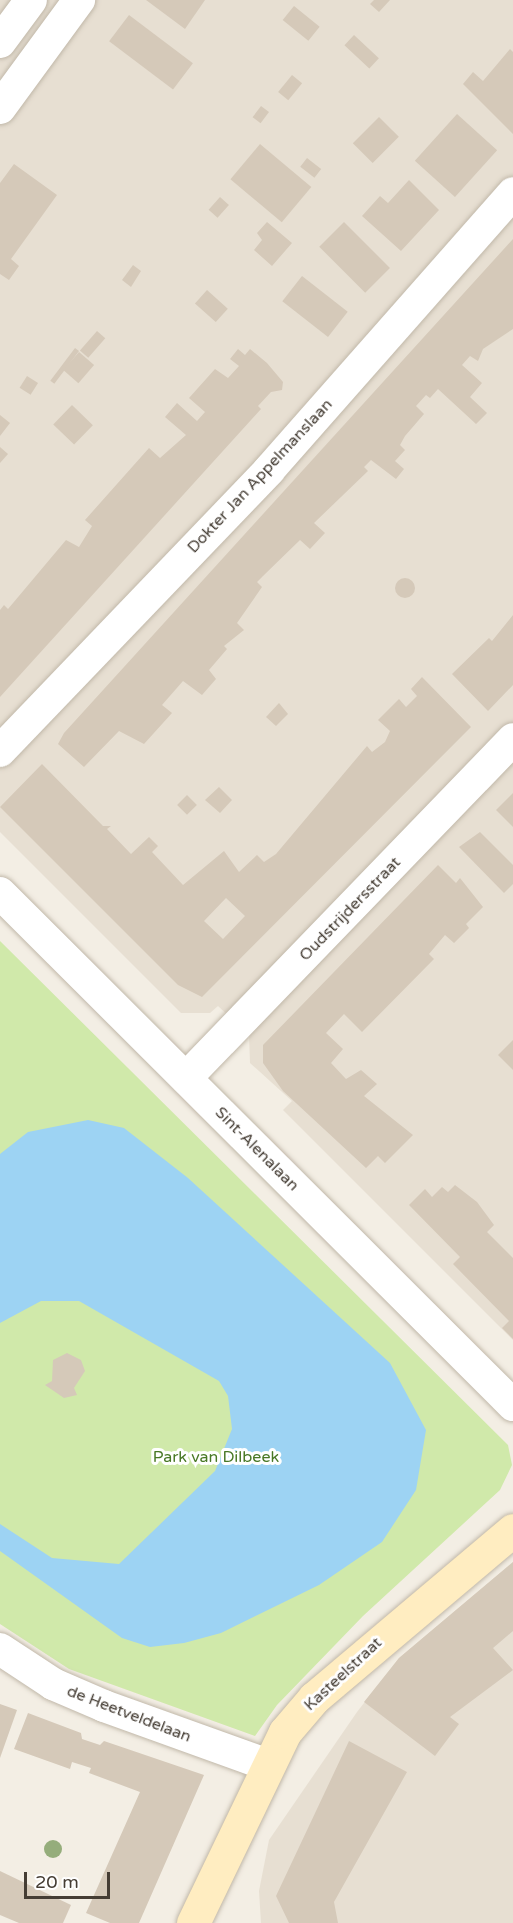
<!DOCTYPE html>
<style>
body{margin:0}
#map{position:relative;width:513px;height:1923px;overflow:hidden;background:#f3eee4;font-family:"Varela Round",sans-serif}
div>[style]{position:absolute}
.residential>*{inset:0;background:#e7dfd2}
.green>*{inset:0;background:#d0e9aa}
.water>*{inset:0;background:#9dd3f3}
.building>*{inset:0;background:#d5c9b9;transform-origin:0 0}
.round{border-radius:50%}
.roads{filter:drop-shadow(0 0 2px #c1b8a9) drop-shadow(0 0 2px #c1b8a9)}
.street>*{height:32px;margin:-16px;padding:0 16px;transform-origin:16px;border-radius:16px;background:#fff}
.secondary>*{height:33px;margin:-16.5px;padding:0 16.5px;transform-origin:16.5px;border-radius:16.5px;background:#ffedc1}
.trees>*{width:18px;height:18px;margin:-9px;border-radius:50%;background:#95ad7b}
span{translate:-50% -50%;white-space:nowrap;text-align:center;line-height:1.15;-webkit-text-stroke:6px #fff;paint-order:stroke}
.street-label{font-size:16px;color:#453d34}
.park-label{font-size:16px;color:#487825}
.scale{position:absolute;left:24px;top:1872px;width:86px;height:27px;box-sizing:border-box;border:3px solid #453d34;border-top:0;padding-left:8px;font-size:18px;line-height:21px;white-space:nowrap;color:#453d34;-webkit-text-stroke:4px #fff;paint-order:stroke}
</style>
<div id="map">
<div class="residential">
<i style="clip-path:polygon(0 0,513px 0,513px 1340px,283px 1110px,292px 1101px,250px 1063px,249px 1035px,218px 1006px,210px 1013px,181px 1013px,0 832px)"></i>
<i style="clip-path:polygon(513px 1562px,513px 1923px,261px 1923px,259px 1891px,269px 1840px,357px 1712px,399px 1658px)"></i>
</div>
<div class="green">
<i style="clip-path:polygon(0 941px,508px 1445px,512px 1465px,500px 1490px,363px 1616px,277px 1705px,255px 1736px,69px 1669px,0 1624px)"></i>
</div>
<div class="water">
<i style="clip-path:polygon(88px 1120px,124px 1128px,188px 1178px,390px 1363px,426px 1430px,416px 1490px,382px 1542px,319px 1585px,221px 1633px,184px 1643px,150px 1647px,122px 1638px,0 1551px,0 1524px,52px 1558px,119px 1564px,215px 1471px,232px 1429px,228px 1396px,219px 1381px,79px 1301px,41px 1301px,0 1323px,0 1154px,28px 1132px)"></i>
</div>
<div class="building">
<i style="clip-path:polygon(146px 0,205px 0,185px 29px)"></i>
<i style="clip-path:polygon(374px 0,390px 0,379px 12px,370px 4px)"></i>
<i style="left:294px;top:6px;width:33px;height:18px;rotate:39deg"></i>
<i style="left:129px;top:15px;width:80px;height:33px;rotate:37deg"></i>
<i style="left:354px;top:35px;width:34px;height:14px;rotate:43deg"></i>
<i style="clip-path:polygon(510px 49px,513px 52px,513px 134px,463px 84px,473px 72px,483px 81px)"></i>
<i style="left:292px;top:75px;width:13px;height:22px;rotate:39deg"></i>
<i style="left:261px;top:106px;width:10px;height:14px;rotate:37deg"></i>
<i style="left:457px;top:114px;width:54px;height:63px;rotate:42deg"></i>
<i style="left:379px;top:117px;width:28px;height:37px;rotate:45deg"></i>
<i style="left:260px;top:144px;width:67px;height:46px;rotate:40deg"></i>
<i style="left:307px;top:158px;width:18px;height:11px;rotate:38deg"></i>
<i style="clip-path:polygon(14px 164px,57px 195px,11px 259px,19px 266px,9px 280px,0 274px,0 183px)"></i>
<i style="clip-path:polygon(409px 180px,439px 210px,401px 251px,362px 216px,380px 196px,388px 203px)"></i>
<i style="left:220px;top:197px;width:12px;height:17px;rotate:42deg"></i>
<i style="clip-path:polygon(267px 222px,292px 243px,272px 266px,254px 250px,262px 240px,257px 233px)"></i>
<i style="left:344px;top:222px;width:65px;height:35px;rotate:45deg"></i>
<i style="clip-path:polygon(513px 239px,513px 329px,483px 349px,478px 361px,470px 356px,462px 365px,482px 383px,470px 397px,487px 413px,476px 424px,438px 389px,430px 398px,426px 395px,416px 406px,424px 414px,405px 436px,400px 445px,405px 450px,395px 461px,404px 469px,396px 479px,371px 460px,364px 467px,368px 471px,314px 523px,325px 533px,310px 549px,300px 540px,263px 576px,257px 582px,262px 587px,237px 623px,244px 630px,224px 646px,227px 649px,209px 670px,216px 679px,202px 695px,183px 681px,162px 705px,172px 713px,144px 744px,119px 731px,84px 767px,58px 744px,64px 733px)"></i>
<i style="clip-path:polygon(133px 265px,141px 271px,131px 287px,122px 280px)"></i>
<i style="left:302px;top:276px;width:58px;height:32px;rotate:38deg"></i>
<i style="left:207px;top:290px;width:28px;height:18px;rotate:42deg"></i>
<i style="left:97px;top:331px;width:11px;height:26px;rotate:41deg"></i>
<i style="left:75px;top:348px;width:5px;height:41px;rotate:37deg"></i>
<i style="clip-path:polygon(238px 349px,245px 355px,250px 349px,267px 363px,283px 382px,282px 390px,271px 392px,258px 406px,261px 409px,0 697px,0 610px,4px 605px,8px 609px,66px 540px,79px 547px,92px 526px,85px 520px,149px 448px,160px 458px,186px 435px,165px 417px,177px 403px,197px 421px,205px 412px,189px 398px,215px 369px,228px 378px,239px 366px,230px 359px)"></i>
<i style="left:79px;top:352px;width:20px;height:24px;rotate:41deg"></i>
<i style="left:27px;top:376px;width:13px;height:14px;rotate:32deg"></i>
<i style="left:72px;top:405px;width:29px;height:27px;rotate:44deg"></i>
<i style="clip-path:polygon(0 415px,10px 423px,0 436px)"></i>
<i style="clip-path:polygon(0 447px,8px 454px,0 463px)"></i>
<i class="round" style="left:395px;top:578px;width:20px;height:20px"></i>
<i style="clip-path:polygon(513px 615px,513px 685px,488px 711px,452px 674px,489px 638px,492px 641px)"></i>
<i style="clip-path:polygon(evenodd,422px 677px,471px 727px,202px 997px,178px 985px,0 807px,42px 764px,103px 826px,111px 826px,107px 829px,131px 854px,149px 837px,158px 846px,152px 852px,183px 885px,224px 851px,239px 872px,257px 855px,264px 862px,276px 854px,367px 746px,372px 752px,385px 742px,390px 731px,378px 720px,399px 699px,406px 707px,417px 696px,411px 689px,422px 677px,226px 898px,245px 916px,223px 939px,204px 921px,226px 898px)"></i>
<i style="clip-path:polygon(279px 703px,288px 714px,276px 726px,266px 717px)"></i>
<i style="clip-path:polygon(219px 787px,232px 800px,220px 813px,205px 800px)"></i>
<i style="clip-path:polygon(513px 793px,513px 827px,496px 810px)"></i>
<i style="left:187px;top:795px;width:14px;height:14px;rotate:45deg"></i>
<i style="clip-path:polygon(480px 832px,513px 865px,513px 884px,504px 893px,459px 847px)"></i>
<i style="clip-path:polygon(438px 865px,456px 883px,460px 878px,483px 907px,466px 924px,469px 928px,454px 943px,445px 935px,429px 954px,434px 959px,362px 1032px,344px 1014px,326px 1033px,343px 1049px,331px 1063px,346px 1079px,361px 1070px,377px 1084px,364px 1096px,413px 1135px,385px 1163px,378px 1156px,366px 1168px,283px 1091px,263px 1063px,263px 1045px)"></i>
<i style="clip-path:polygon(513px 1040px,513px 1070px,498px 1055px)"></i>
<i style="clip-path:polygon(455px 1185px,477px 1202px,494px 1225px,487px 1232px,513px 1258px,513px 1339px,502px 1328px,509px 1321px,453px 1264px,460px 1257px,409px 1205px,425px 1189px,432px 1197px,442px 1187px,448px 1192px)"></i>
<i style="clip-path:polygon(67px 1353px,81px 1360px,85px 1371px,74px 1388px,77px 1395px,64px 1398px,45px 1385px,52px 1381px,53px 1360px)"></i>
<i style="clip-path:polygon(513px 1562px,513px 1631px,493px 1648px,513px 1670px,450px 1717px,459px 1724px,435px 1756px,364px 1702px,399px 1658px)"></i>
<i style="clip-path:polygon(0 1704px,17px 1710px,0 1758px)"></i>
<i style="clip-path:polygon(28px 1713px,81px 1733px,82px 1739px,100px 1745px,104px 1741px,204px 1775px,139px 1923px,110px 1923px,86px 1913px,140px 1792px,89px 1773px,91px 1768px,72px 1762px,70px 1769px,14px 1749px)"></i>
<i style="clip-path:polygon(349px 1741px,407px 1772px,334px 1902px,338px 1923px,289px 1923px,276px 1896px)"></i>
<i style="clip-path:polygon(0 1871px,71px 1905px,63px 1923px,19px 1923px,0 1915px)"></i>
</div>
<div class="roads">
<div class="street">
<i style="left:0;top:42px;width:52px;rotate:-53.6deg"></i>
<i style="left:0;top:108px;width:134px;rotate:-53.8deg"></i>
<i style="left:0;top:751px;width:389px;rotate:-46.2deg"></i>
<i style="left:269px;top:470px;width:369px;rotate:-48.6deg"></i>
<i style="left:0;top:893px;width:725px;rotate:44.94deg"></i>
<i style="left:186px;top:1078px;width:471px;rotate:-46deg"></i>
<i style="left:0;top:1649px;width:64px;rotate:33.4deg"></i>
<i style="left:53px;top:1684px;width:56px;rotate:23.3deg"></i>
<i style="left:104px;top:1706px;width:171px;rotate:19.8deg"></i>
</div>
<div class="secondary">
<i style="left:193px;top:1923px;width:212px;rotate:-64.3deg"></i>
<i style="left:285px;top:1732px;width:45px;rotate:-49.5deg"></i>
<i style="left:314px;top:1698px;width:260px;rotate:-40.2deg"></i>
</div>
</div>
<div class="trees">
<i style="left:53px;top:1849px"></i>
</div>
<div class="street-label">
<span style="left:260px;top:476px;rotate:-47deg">Dokter Jan Appelmanslaan</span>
<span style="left:350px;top:909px;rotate:-46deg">Oudstrijdersstraat</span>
<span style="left:257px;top:1149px;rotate:45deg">Sint-Alenalaan</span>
<span style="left:343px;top:1674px;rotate:-43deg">Kasteelstraat</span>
<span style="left:129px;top:1714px;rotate:21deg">de Heetveldelaan</span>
</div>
<div class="park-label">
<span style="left:216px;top:1457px">Park van Dilbeek</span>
</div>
<div class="scale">20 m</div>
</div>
